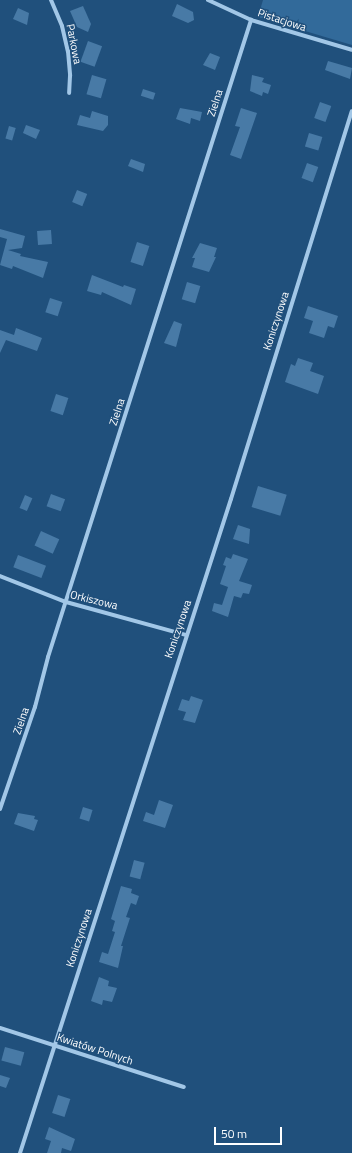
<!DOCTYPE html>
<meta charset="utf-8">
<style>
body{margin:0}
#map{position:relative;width:352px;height:1153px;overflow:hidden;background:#20507c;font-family:"Titillium Web",sans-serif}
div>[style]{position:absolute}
.green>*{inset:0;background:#326a9a}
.building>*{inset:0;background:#487aa6;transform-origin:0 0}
.street>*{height:4px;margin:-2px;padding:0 2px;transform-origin:2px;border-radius:2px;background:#a2c7e7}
span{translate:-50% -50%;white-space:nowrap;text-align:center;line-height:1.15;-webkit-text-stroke:3px #20507c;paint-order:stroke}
.street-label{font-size:11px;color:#fff}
.scale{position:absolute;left:214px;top:1127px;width:68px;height:18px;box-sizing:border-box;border:2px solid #fff;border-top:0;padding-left:5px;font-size:12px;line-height:14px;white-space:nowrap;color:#fff;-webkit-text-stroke:3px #20507c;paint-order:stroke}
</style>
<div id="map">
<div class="green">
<i style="clip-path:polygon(263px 0,352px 0,352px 45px,258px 17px)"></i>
</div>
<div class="building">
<i style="clip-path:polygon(177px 4px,193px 12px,194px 20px,188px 23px,172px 16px)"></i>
<i style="clip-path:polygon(83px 6px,91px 24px,88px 32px,77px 27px,70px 11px)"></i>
<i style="clip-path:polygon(18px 8px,29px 13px,27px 25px,13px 19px)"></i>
<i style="left:88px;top:41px;width:15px;height:22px;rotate:20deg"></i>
<i style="clip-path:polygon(210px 53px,220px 57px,215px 70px,203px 65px)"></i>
<i style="clip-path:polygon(328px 61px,352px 68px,350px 79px,325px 70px)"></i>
<i style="left:92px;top:75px;width:15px;height:20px;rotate:16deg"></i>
<i style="clip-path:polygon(252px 75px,264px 78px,262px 82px,271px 85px,268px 94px,263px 92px,262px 96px,250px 91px)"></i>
<i style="left:143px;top:89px;width:13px;height:7px;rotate:18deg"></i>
<i style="left:320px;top:102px;width:12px;height:17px;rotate:20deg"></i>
<i style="clip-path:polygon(180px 108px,202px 112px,200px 121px,191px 118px,190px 124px,176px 119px)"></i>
<i style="clip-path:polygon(241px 108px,257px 113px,241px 159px,230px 155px,240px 127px,235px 126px)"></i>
<i style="clip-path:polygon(92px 111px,108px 116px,108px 125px,103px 131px,77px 125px,80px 115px,90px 118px)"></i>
<i style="clip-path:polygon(26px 125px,40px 130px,36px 139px,23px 133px)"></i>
<i style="left:9px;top:126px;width:7px;height:13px;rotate:16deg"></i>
<i style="left:309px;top:133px;width:14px;height:14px;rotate:17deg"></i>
<i style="clip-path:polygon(131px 159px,145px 164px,143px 172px,128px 166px)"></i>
<i style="left:307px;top:163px;width:12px;height:16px;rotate:20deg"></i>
<i style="left:77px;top:190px;width:11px;height:13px;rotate:22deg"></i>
<i style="clip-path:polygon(0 229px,25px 236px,22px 248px,8px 250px,21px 254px,20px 256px,48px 262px,43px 278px,13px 266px,12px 269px,0 265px,7px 239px,0 237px)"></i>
<i style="left:51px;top:230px;width:14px;height:14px;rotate:86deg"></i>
<i style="left:137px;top:242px;width:13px;height:21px;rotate:18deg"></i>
<i style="clip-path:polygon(200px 243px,217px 248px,214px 257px,216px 257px,209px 272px,192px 267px,195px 258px,192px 258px)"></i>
<i style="clip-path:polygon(92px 275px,123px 287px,124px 285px,136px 289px,131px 305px,102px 292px,101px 295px,87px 291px)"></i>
<i style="left:187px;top:282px;width:14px;height:18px;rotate:17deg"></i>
<i style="left:50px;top:298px;width:13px;height:15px;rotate:18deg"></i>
<i style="clip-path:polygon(308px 306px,338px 316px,334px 328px,328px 326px,324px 338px,309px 333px,313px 321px,304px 318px)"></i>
<i style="clip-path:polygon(174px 321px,182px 324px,176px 347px,164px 343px)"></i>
<i style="clip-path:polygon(16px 328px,42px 338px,37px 351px,6px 340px,0 353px,0 330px,14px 335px)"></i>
<i style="clip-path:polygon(298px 358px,313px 363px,310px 371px,324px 376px,318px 394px,285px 382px,291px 364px,295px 366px)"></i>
<i style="left:56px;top:394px;width:13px;height:18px;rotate:18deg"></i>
<i style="left:258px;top:486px;width:30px;height:22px;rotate:17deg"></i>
<i style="left:51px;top:494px;width:15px;height:13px;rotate:20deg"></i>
<i style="left:25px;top:495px;width:8px;height:14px;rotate:23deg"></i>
<i style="clip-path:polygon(238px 525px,250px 529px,249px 544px,233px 539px)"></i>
<i style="left:41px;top:531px;width:20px;height:16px;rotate:24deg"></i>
<i style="clip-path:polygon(233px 554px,248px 559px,239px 581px,252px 585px,249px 594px,243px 593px,241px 598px,234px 596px,228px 617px,212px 611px,214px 603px,222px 605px,228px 587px,220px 584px,226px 566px,223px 565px,226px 557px,231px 559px)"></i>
<i style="left:18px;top:555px;width:30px;height:13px;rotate:21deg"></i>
<i style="clip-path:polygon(191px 696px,203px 700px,195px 723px,183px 720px,186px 712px,178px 710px,182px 699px,189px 701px)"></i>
<i style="clip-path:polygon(159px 800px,173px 805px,165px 828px,143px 821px,146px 812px,154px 815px)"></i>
<i style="left:83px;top:807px;width:10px;height:12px;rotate:17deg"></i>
<i style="clip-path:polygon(18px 813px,35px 816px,34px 819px,38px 820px,34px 831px,14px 824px)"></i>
<i style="left:134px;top:860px;width:11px;height:17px;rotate:15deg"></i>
<i style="clip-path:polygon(121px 886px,132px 889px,131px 893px,139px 896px,136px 905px,131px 903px,126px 917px,130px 918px,121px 946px,123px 946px,118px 968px,99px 962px,102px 952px,108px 954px,115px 932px,112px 931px,115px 921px,111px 919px)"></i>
<i style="clip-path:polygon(99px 977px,109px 981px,108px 986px,117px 988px,112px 1002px,103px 1000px,102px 1005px,91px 1001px)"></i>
<i style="left:5px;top:1047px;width:20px;height:14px;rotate:15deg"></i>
<i style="clip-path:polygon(0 1075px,10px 1078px,6px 1088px,0 1086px)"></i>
<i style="left:58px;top:1095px;width:13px;height:19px;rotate:18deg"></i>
<i style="clip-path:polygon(49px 1127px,75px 1139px,71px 1151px,62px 1148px,61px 1153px,47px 1153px,51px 1141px,45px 1139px)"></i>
</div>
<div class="street">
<i style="left:51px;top:0;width:28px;rotate:67deg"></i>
<i style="left:62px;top:26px;width:26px;rotate:77deg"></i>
<i style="left:68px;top:51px;width:25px;rotate:85deg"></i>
<i style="left:70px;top:76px;width:17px;rotate:93deg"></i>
<i style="left:208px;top:0;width:47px;rotate:24.9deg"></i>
<i style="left:251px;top:20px;width:105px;rotate:16.5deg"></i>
<i style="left:0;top:576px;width:71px;rotate:21.5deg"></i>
<i style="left:66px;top:602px;width:124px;rotate:15.4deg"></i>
<i style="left:0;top:809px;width:108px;rotate:-71.1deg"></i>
<i style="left:35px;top:707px;width:52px;rotate:-75.4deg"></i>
<i style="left:48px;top:657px;width:669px;rotate:-72.32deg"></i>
<i style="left:0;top:1028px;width:193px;rotate:17.8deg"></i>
<i style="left:20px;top:1153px;width:687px;rotate:-72.12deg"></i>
<i style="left:231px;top:499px;width:406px;rotate:-72.7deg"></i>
</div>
<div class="street-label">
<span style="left:282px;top:20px;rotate:18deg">Pistacjowa</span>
<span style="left:74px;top:44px;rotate:79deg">Parkowa</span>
<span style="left:215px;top:103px;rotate:-72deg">Zielna</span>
<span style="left:276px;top:321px;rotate:-72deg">Koniczynowa</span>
<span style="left:117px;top:412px;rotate:-72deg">Zielna</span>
<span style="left:94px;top:600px;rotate:14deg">Orkiszowa</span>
<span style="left:178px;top:629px;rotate:-71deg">Koniczynowa</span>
<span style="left:21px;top:721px;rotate:-71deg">Zielna</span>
<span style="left:79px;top:938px;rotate:-72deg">Koniczynowa</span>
<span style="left:95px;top:1049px;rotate:18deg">Kwiatów Polnych</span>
</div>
<div class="scale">50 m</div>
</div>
